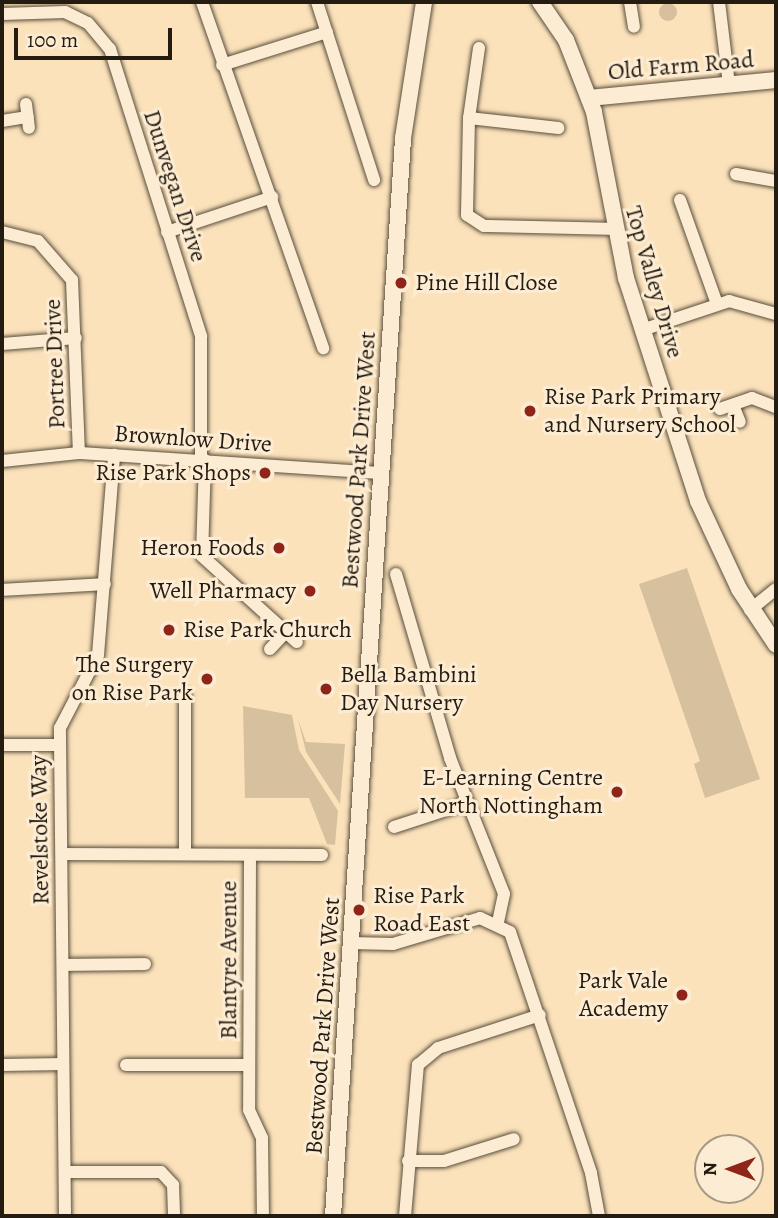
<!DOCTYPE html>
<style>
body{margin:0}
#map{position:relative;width:778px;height:1218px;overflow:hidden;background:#fbe2bb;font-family:Alegreya,serif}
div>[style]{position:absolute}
.green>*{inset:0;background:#d7c09e}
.round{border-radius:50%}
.roads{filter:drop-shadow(0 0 2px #5a4e3c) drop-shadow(0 0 2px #5a4e3c)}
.street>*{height:12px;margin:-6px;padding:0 6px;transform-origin:6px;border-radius:6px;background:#fcecd3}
.secondary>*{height:16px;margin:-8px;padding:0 8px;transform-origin:8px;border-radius:8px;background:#fcecd3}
.dots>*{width:19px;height:19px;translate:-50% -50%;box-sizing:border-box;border:4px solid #fcecd3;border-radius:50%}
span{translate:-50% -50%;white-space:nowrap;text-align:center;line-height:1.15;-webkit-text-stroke:6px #fcecd3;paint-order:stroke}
.street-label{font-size:24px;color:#251c11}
.poi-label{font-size:24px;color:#251c11}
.left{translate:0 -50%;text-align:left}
.right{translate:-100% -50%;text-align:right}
.frame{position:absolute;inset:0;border:4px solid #251c11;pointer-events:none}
.north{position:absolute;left:694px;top:1134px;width:70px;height:70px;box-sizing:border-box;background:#fcecd3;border:2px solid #a69985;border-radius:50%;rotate:270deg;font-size:19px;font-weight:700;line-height:28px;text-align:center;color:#251c11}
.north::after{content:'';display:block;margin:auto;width:24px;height:32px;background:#8f2418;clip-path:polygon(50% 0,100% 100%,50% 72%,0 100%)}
.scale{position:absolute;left:14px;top:28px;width:158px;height:32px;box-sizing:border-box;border:4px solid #251c11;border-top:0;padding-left:9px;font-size:21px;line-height:24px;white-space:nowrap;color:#251c11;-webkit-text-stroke:5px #fcecd3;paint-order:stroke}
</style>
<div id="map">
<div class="green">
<i class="round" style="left:659px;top:3px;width:18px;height:18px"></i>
<i style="clip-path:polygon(687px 568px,760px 779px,705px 798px,694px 764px,700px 761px,639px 584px)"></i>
<i style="clip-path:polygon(243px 706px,292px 715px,299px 750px,338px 811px,335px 845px,327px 844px,309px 798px,245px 798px)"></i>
<i style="clip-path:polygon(298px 719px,306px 742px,345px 744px,340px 804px,306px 752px)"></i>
</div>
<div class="roads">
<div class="street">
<i style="left:202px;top:2px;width:367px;rotate:70.7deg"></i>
<i style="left:317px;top:2px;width:187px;rotate:72.2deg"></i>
<i style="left:630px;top:2px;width:25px;rotate:81deg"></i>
<i style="left:719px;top:2px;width:84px;rotate:83.1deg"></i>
<i style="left:2px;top:14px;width:63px;rotate:-1.8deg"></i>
<i style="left:65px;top:12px;width:25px;rotate:26deg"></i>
<i style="left:88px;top:23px;width:34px;rotate:50deg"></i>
<i style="left:110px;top:49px;width:301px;rotate:72.4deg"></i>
<i style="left:201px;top:336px;width:123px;rotate:90deg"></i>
<i style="left:479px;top:48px;width:71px;rotate:98.1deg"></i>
<i style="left:469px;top:118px;width:97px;rotate:91.2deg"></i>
<i style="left:467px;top:215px;width:20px;rotate:33deg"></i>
<i style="left:484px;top:226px;width:129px;rotate:1.3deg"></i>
<i style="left:222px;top:65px;width:110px;rotate:-17.4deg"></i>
<i style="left:26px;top:104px;width:24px;rotate:83deg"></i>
<i style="left:469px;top:118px;width:90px;rotate:6.4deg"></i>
<i style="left:2px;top:121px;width:26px;rotate:-9deg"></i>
<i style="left:736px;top:174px;width:41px;rotate:9.9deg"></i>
<i style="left:680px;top:200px;width:110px;rotate:70.4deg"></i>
<i style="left:2px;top:232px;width:37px;rotate:14deg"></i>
<i style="left:38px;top:241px;width:52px;rotate:48.9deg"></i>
<i style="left:72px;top:280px;width:173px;rotate:87.7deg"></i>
<i style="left:167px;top:232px;width:111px;rotate:-18.4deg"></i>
<i style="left:642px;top:330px;width:92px;rotate:-18.4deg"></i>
<i style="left:729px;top:301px;width:49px;rotate:15.5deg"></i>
<i style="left:2px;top:344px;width:74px;rotate:-4.6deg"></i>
<i style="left:733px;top:405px;width:18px;rotate:68deg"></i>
<i style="left:720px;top:409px;width:34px;rotate:-19deg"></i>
<i style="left:752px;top:398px;width:26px;rotate:21deg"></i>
<i style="left:205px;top:460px;width:96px;rotate:91.8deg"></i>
<i style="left:202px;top:556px;width:128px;rotate:42.2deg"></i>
<i style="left:2px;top:461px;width:77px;rotate:-5.9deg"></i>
<i style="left:79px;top:453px;width:303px;rotate:3.8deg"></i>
<i style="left:396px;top:574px;width:192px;rotate:73.6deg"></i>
<i style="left:450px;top:758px;width:146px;rotate:68.3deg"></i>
<i style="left:504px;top:894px;width:29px;rotate:102deg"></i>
<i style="left:2px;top:590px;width:103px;rotate:-3.3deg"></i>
<i style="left:750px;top:610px;width:33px;rotate:-39deg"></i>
<i style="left:270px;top:649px;width:21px;rotate:-47deg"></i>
<i style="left:185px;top:695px;width:159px;rotate:90deg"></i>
<i style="left:2px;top:745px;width:58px"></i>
<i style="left:394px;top:827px;width:78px;rotate:-18deg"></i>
<i style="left:62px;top:854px;width:260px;rotate:0.2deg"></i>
<i style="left:250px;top:855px;width:255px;rotate:90.2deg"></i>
<i style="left:249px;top:1110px;width:31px;rotate:65deg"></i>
<i style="left:262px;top:1138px;width:78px;rotate:89.3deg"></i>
<i style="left:351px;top:943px;width:42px;rotate:1.4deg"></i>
<i style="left:393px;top:944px;width:91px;rotate:-16.6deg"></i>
<i style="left:480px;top:918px;width:33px;rotate:25deg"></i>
<i style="left:510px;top:932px;width:254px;rotate:71.4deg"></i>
<i style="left:591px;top:1173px;width:44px;rotate:79.5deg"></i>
<i style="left:63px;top:965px;width:82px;rotate:-0.7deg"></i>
<i style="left:2px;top:1065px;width:61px;rotate:-0.9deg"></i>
<i style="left:126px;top:1065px;width:123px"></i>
<i style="left:408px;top:1161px;width:36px"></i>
<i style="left:444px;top:1161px;width:73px;rotate:-17.4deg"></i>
<i style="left:65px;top:1172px;width:96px"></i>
<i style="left:161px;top:1172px;width:18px;rotate:47deg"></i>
<i style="left:173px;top:1185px;width:31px;rotate:88deg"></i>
<i style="left:65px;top:1216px;width:488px;rotate:-90.6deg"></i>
<i style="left:60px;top:728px;width:82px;rotate:-62.5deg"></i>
<i style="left:98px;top:655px;width:201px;rotate:-85.4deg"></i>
<i style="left:405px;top:1216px;width:152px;rotate:-85.1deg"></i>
<i style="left:418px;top:1065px;width:26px;rotate:-40deg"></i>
<i style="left:438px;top:1048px;width:107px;rotate:-17.9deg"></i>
</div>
<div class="secondary">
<i style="left:540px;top:2px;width:46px;rotate:55.6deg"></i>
<i style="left:566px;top:40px;width:77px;rotate:68.7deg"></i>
<i style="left:594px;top:112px;width:169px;rotate:79.1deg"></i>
<i style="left:626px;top:278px;width:234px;rotate:72.1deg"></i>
<i style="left:698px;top:501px;width:97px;rotate:65deg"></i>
<i style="left:739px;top:589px;width:67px;rotate:56.5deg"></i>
<i style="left:589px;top:98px;width:188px;rotate:-5.5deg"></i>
<i style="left:333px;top:1216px;width:1080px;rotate:-86.28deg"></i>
<i style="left:403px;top:138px;width:138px;rotate:-81.2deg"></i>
</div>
</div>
<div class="dots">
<i style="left:401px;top:283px;background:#8f2418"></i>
<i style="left:530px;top:411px;background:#8f2418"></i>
<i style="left:265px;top:473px;background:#8f2418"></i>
<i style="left:279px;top:548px;background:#8f2418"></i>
<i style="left:310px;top:591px;background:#8f2418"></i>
<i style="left:169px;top:630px;background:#8f2418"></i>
<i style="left:207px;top:679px;background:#8f2418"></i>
<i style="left:326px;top:689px;background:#8f2418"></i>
<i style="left:617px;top:792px;background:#8f2418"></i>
<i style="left:359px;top:910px;background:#8f2418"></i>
<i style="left:682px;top:995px;background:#8f2418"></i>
</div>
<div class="street-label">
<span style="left:681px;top:66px;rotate:-5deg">Old Farm Road</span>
<span style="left:175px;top:186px;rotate:72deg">Dunvegan Drive</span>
<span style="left:654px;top:282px;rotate:74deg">Top Valley Drive</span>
<span style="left:55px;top:364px;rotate:-92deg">Portree Drive</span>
<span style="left:193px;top:439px;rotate:4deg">Brownlow Drive</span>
<span style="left:359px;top:460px;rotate:-86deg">Bestwood Park Drive West</span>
<span style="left:40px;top:830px;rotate:-91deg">Revelstoke Way</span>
<span style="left:229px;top:960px;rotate:-90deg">Blantyre Avenue</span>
<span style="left:323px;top:1026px;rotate:-86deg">Bestwood Park Drive West</span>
</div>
<div class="poi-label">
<span class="left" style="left:415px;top:283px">Pine Hill Close</span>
<span class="left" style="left:544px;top:411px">Rise Park Primary<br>and Nursery School</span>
<span class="right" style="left:251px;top:473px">Rise Park Shops</span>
<span class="right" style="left:265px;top:548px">Heron Foods</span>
<span class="right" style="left:296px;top:591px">Well Pharmacy</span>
<span class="left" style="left:183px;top:630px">Rise Park Church</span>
<span class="right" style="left:193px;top:679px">The Surgery<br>on Rise Park</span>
<span class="left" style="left:340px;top:689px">Bella Bambini<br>Day Nursery</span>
<span class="right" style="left:603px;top:792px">E-Learning Centre<br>North Nottingham</span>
<span class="left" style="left:373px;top:910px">Rise Park<br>Road East</span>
<span class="right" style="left:668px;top:995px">Park Vale<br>Academy</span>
</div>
<div class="frame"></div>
<div class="north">N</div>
<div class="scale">100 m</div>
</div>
